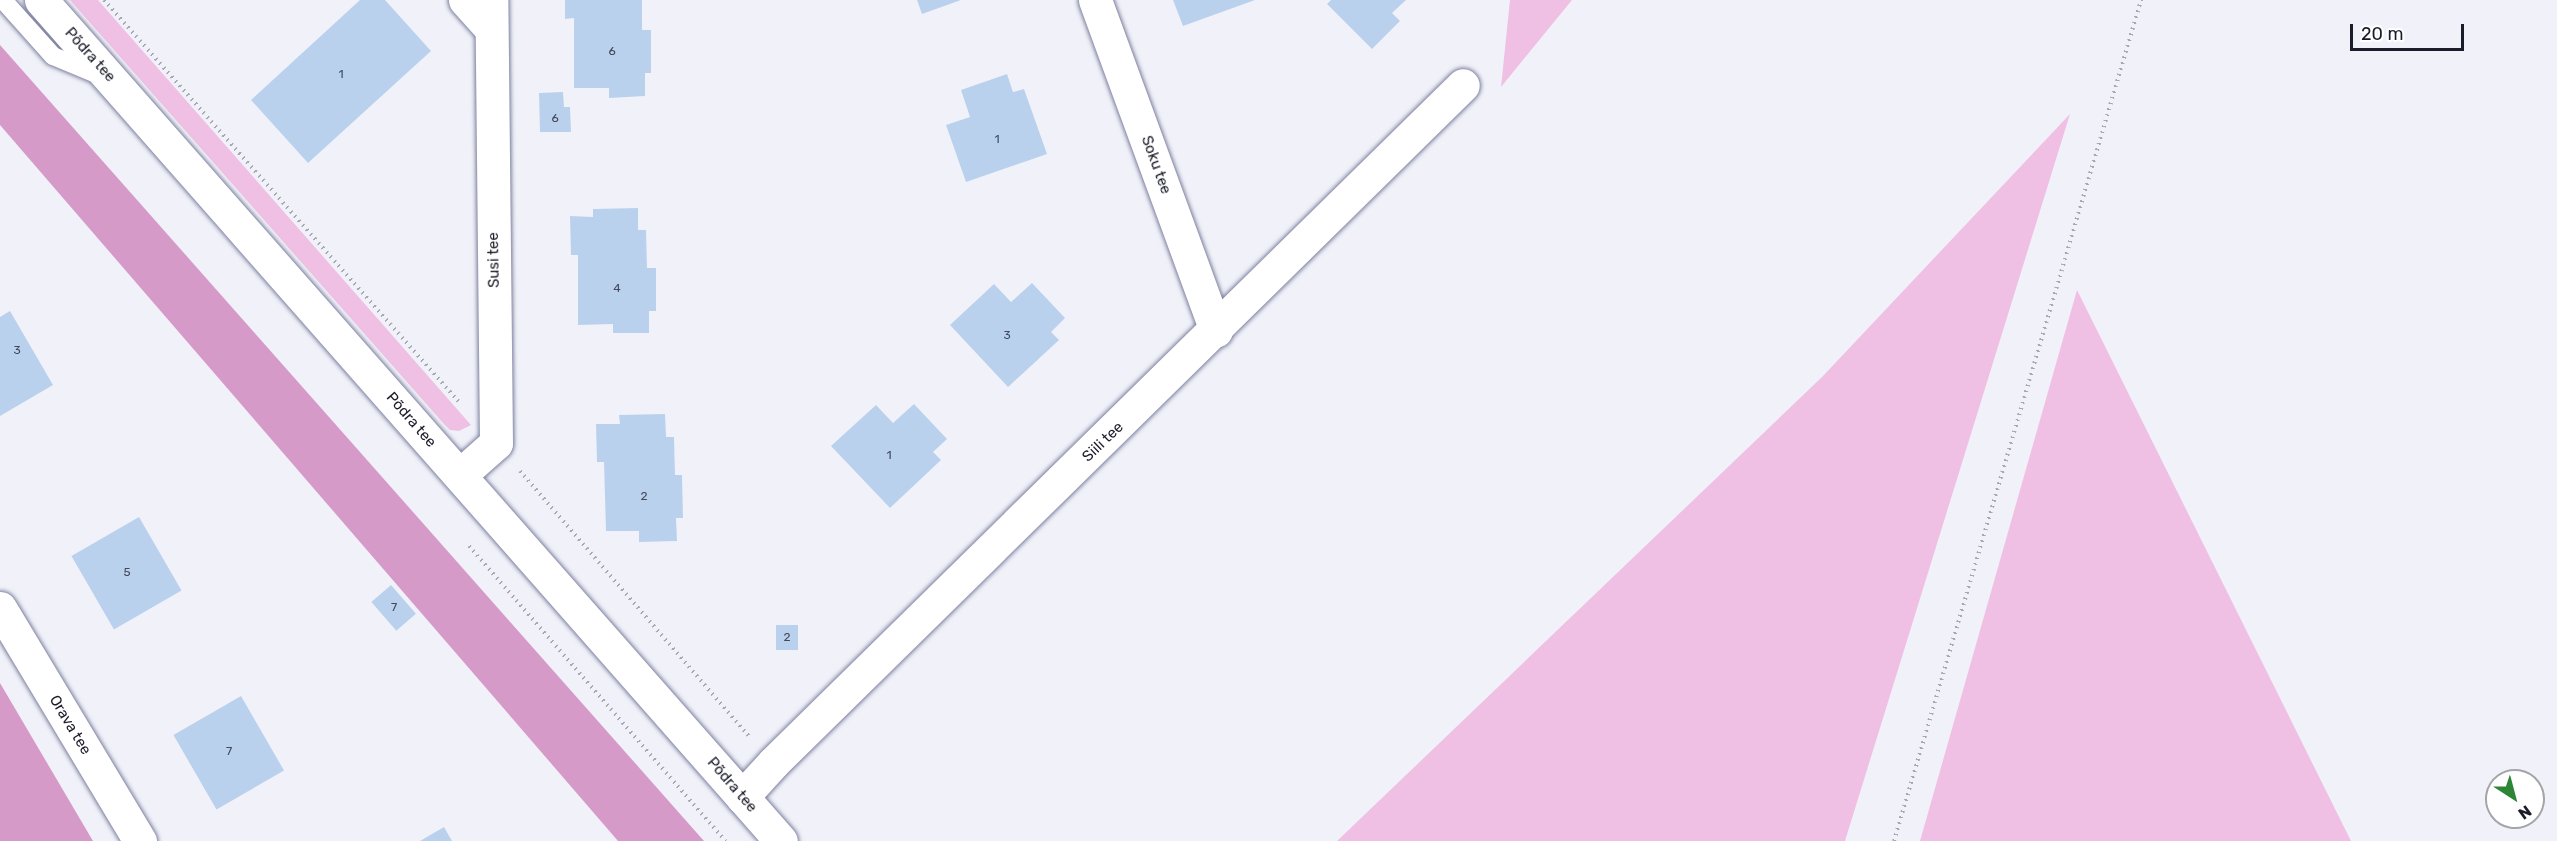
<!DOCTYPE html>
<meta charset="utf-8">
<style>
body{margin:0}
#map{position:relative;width:2557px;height:841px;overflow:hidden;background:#f1f2f9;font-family:Rubik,sans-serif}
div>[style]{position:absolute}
.green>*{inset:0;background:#f0c0e4}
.forest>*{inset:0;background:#d69ac9}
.building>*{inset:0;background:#bad1ee;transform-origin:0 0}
.path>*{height:4px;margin-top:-2px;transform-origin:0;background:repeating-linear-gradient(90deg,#a7a8b1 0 1.5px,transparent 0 6px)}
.roads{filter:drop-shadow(0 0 2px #7d80a0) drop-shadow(0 0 2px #7d80a0)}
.lane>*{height:18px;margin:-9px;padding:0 9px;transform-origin:9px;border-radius:9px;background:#fff}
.street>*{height:33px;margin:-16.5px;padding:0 16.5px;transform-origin:16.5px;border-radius:16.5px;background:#fff}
span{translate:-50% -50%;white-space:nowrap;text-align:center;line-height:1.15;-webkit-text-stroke:4.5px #fff;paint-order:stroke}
.number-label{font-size:12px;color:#43495a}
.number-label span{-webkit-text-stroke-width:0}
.street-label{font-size:15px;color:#1b1c29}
.north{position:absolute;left:2485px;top:769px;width:60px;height:60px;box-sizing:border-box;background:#fff;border:2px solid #a4a4a9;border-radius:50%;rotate:144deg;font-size:16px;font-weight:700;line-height:24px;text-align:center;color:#1b1c29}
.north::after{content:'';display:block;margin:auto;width:21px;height:27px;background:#2d8636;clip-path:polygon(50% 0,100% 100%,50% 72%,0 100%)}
.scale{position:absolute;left:2350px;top:24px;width:114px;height:27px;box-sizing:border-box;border:3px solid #1b1c29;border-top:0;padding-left:8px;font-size:18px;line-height:21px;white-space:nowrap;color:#1b1c29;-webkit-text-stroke:4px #fff;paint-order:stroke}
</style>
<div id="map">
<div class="green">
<i style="clip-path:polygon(70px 0,98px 0,471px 425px,459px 431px,450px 430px,444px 424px)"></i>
<i style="clip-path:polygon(1510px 0,1572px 0,1501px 87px)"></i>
<i style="clip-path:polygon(2070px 114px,1845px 841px,1337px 841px,1822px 377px)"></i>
<i style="clip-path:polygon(2077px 290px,2351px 841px,1920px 841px)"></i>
</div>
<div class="forest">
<i style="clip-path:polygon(0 45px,704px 841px,618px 841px,0 125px)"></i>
<i style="clip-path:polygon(0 683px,93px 841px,0 841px)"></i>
</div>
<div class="building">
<i style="clip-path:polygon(360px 0,385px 0,431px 51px,308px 163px,251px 100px)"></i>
<i style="clip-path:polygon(565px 0,642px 0,642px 30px,651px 30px,651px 73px,645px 73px,645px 96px,609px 98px,609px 88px,574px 88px,574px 18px,565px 19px)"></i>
<i style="clip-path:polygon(917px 0,961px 0,922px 14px)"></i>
<i style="clip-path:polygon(1173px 0,1255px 0,1183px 26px)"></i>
<i style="clip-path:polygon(1331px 0,1406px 0,1392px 13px,1400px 21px,1372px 49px,1327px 4px)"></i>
<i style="clip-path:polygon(1007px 74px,1013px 92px,1024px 89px,1047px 154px,966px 182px,946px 125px,970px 117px,961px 90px)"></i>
<i style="clip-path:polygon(563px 92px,564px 107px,570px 107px,571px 132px,540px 132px,539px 93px)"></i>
<i style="clip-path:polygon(638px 208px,638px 230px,646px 230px,647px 268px,656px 268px,656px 311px,649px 311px,649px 333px,613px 333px,613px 324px,578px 325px,578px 255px,571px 255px,570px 216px,593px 217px,593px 209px)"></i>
<i style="clip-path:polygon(1032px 283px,1065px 318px,1051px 332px,1059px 340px,1008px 387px,950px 325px,994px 284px,1011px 302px)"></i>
<i style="clip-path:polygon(10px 311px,53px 385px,0 416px,0 317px)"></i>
<i style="clip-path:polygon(914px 404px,947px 439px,933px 452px,941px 460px,890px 508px,831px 446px,876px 405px,893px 423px)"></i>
<i style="clip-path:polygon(665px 414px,666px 437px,674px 437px,675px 475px,682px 475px,683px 518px,676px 518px,677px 541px,639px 542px,639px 531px,606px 531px,604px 462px,597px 462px,596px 424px,620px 424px,619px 415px)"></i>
<i style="left:139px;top:517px;width:85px;height:78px;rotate:60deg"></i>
<i style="left:391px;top:585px;width:38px;height:26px;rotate:49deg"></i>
<i style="left:776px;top:625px;width:22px;height:25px"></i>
<i style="left:241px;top:696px;width:86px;height:78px;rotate:60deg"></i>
<i style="clip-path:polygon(444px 827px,452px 841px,420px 841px)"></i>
</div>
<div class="path">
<i style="left:104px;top:0;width:536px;rotate:48.55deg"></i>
<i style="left:520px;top:471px;width:352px;rotate:49.2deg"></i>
<i style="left:469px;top:546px;width:391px;rotate:49deg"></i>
<i style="left:1894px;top:841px;width:877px;rotate:-73.63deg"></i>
</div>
<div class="roads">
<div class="lane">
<i style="left:3px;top:0;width:75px;rotate:48.2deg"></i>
<i style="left:53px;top:56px;width:52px;rotate:22.6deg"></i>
</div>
<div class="street">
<i style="left:41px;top:0;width:1120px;rotate:48.66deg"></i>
<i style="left:465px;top:0;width:39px;rotate:48deg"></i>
<i style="left:1095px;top:0;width:352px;rotate:69.9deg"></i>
<i style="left:460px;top:475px;width:48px;rotate:-41.6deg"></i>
<i style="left:496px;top:443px;width:443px;rotate:-90.6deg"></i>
<i style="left:0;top:608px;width:272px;rotate:59deg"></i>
<i style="left:742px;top:797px;width:46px;rotate:-47.6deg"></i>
<i style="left:773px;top:763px;width:967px;rotate:-44.5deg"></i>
</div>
</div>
<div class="number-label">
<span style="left:612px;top:52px">6</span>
<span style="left:341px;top:75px">1</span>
<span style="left:555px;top:119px">6</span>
<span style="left:997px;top:140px">1</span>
<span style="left:617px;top:289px">4</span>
<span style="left:1007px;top:336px">3</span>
<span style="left:17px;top:351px">3</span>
<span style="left:889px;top:456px">1</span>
<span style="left:644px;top:497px">2</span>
<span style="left:127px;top:573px">5</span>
<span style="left:394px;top:608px">7</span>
<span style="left:787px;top:638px">2</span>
<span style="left:229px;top:752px">7</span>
</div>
<div class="street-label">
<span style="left:90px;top:55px;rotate:48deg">Põdra tee</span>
<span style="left:1156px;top:165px;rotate:70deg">Soku tee</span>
<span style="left:494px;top:260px;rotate:-91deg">Susi tee</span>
<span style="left:411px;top:420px;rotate:49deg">Põdra tee</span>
<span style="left:1103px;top:442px;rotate:-44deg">Siili tee</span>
<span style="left:70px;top:725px;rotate:59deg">Orava tee</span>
<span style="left:732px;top:785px;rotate:49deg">Põdra tee</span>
</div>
<div class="north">N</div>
<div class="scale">20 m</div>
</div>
